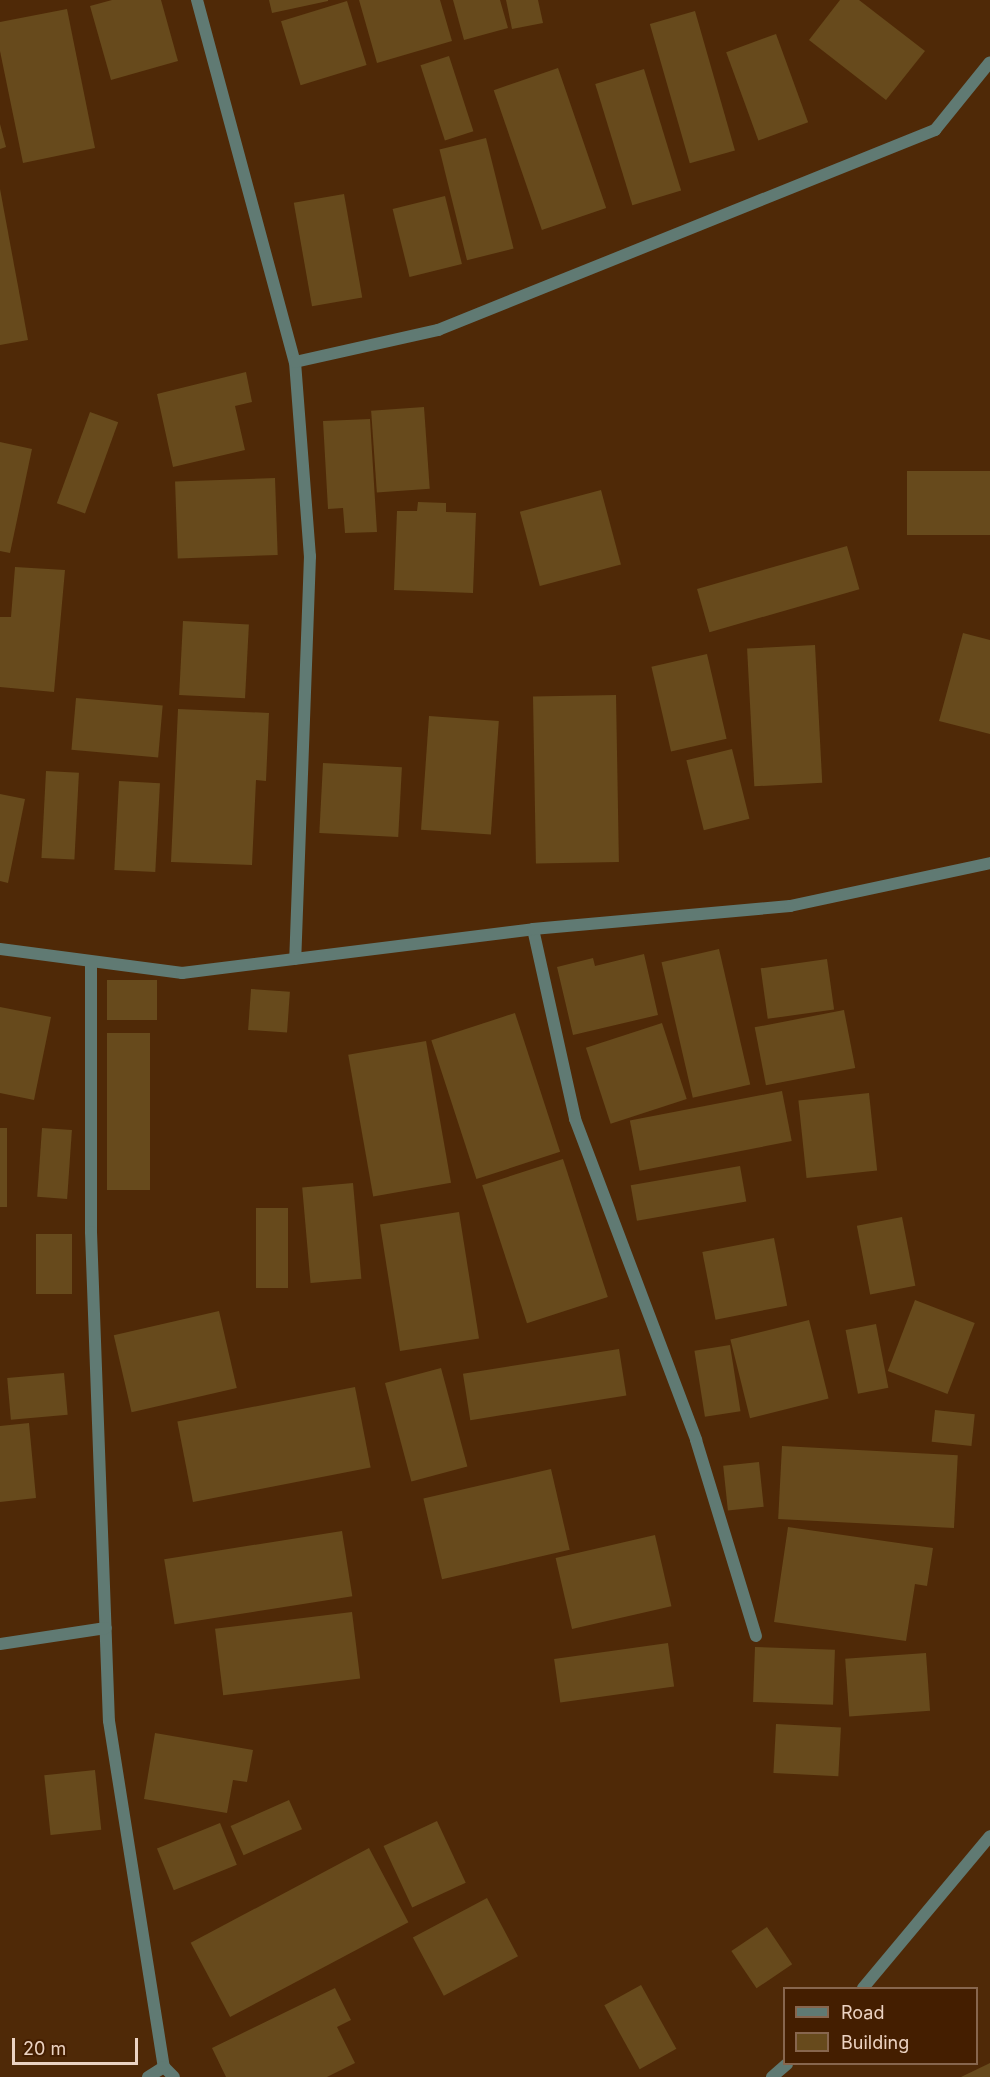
<!DOCTYPE html>
<style>
body{margin:0}
#map{position:relative;width:990px;height:2077px;overflow:hidden;background:#4f2907;font-family:Inter,sans-serif}
div>[style]{position:absolute}
.building>*{inset:0;background:#674a1c;transform-origin:0 0}
.minor>*{height:12px;margin:-6px;padding:0 6px;transform-origin:6px;border-radius:6px;background:#607a73}
span{translate:-50% -50%;white-space:nowrap;text-align:center;line-height:1.15;-webkit-text-stroke:6px #441e00;paint-order:stroke}
.legend{position:absolute;left:783px;top:1987px;width:195px;height:78px;box-sizing:border-box;background:#441e00;border:2px solid #87664e;margin:0;padding:8px 10px;list-style:none;font-size:18px;color:#ecd3c2}
.legend li{display:flex;align-items:center;gap:12px;height:30px}
.legend b{width:30px;border:2px solid #87664e}
.scale{position:absolute;left:12px;top:2038px;width:126px;height:27px;box-sizing:border-box;border:3px solid #ecd3c2;border-top:0;padding-left:8px;font-size:18px;line-height:21px;white-space:nowrap;color:#ecd3c2;-webkit-text-stroke:4px #441e00;paint-order:stroke}
</style>
<div id="map">
<div class="building">
<i style="clip-path:polygon(112px 0,161px 0,178px 61px,111px 80px,90px 6px)"></i>
<i style="clip-path:polygon(269px 0,328px 0,328px 1px,272px 13px)"></i>
<i style="clip-path:polygon(359px 0,440px 0,452px 41px,377px 63px)"></i>
<i style="clip-path:polygon(453px 0,500px 0,508px 28px,464px 40px)"></i>
<i style="clip-path:polygon(506px 0,538px 0,543px 23px,512px 29px)"></i>
<i style="clip-path:polygon(840px 0,859px 0,925px 51px,886px 100px,809px 40px)"></i>
<i style="left:347px;top:1px;width:67px;height:69px;rotate:73deg"></i>
<i style="clip-path:polygon(67px 9px,95px 148px,23px 163px,0 51px,0 22px)"></i>
<i style="left:695px;top:11px;width:145px;height:47px;rotate:74deg"></i>
<i style="left:776px;top:34px;width:94px;height:53px;rotate:70deg"></i>
<i style="left:449px;top:56px;width:79px;height:30px;rotate:72deg"></i>
<i style="left:558px;top:68px;width:148px;height:68px;rotate:71deg"></i>
<i style="left:644px;top:69px;width:127px;height:51px;rotate:73deg"></i>
<i style="clip-path:polygon(0 124px,6px 147px,0 149px)"></i>
<i style="left:486px;top:138px;width:114px;height:48px;rotate:76deg"></i>
<i style="clip-path:polygon(0 189px,28px 340px,0 345px)"></i>
<i style="left:344px;top:194px;width:105px;height:51px;rotate:80deg"></i>
<i style="left:445px;top:196px;width:70px;height:54px;rotate:76deg"></i>
<i style="clip-path:polygon(246px 372px,252px 402px,235px 406px,245px 450px,173px 467px,157px 394px)"></i>
<i style="left:424px;top:407px;width:82px;height:53px;rotate:86deg"></i>
<i style="left:90px;top:412px;width:30px;height:97px;rotate:20deg"></i>
<i style="clip-path:polygon(370px 419px,377px 532px,345px 533px,343px 508px,328px 509px,323px 421px)"></i>
<i style="clip-path:polygon(0 442px,32px 449px,10px 553px,0 551px)"></i>
<i style="left:990px;top:471px;width:64px;height:83px;rotate:90deg"></i>
<i style="left:275px;top:478px;width:77px;height:100px;rotate:88deg"></i>
<i style="left:601px;top:490px;width:77px;height:84px;rotate:75deg"></i>
<i style="clip-path:polygon(418px 502px,446px 503px,446px 512px,476px 513px,473px 593px,394px 590px,397px 511px,417px 511px)"></i>
<i style="left:847px;top:546px;width:45px;height:156px;rotate:74deg"></i>
<i style="clip-path:polygon(15px 567px,65px 570px,54px 692px,0 687px,0 617px,11px 617px)"></i>
<i style="left:183px;top:621px;width:66px;height:74px;rotate:3deg"></i>
<i style="clip-path:polygon(963px 633px,990px 640px,990px 734px,939px 721px)"></i>
<i style="left:815px;top:645px;width:138px;height:68px;rotate:87deg"></i>
<i style="left:707px;top:654px;width:87px;height:57px;rotate:77deg"></i>
<i style="left:616px;top:695px;width:167px;height:83px;rotate:89deg"></i>
<i style="left:76px;top:698px;width:87px;height:52px;rotate:5deg"></i>
<i style="clip-path:polygon(178px 709px,269px 713px,266px 781px,256px 780px,252px 865px,171px 862px)"></i>
<i style="left:429px;top:716px;width:70px;height:114px;rotate:4deg"></i>
<i style="left:732px;top:749px;width:72px;height:47px;rotate:76deg"></i>
<i style="left:323px;top:763px;width:79px;height:70px;rotate:3deg"></i>
<i style="left:46px;top:771px;width:33px;height:87px;rotate:3deg"></i>
<i style="left:119px;top:781px;width:41px;height:89px;rotate:3deg"></i>
<i style="clip-path:polygon(0 794px,25px 799px,8px 883px,0 881px)"></i>
<i style="left:719px;top:949px;width:139px;height:59px;rotate:77deg"></i>
<i style="clip-path:polygon(644px 954px,658px 1015px,573px 1035px,557px 967px,593px 958px,595px 966px)"></i>
<i style="left:827px;top:959px;width:51px;height:67px;rotate:82deg"></i>
<i style="left:107px;top:980px;width:50px;height:40px"></i>
<i style="left:251px;top:989px;width:39px;height:41px;rotate:4deg"></i>
<i style="clip-path:polygon(0 1007px,51px 1017px,34px 1100px,0 1093px)"></i>
<i style="left:844px;top:1010px;width:59px;height:91px;rotate:79deg"></i>
<i style="left:515px;top:1013px;width:146px;height:88px;rotate:72deg"></i>
<i style="left:662px;top:1023px;width:80px;height:80px;rotate:72deg"></i>
<i style="left:107px;top:1033px;width:43px;height:157px"></i>
<i style="left:426px;top:1041px;width:144px;height:79px;rotate:80deg"></i>
<i style="left:782px;top:1091px;width:51px;height:155px;rotate:79deg"></i>
<i style="left:869px;top:1093px;width:78px;height:71px;rotate:84deg"></i>
<i style="left:0;top:1128px;width:7px;height:79px"></i>
<i style="left:42px;top:1128px;width:30px;height:69px;rotate:4deg"></i>
<i style="left:563px;top:1159px;width:145px;height:85px;rotate:72deg"></i>
<i style="left:740px;top:1166px;width:36px;height:111px;rotate:80deg"></i>
<i style="left:353px;top:1183px;width:96px;height:51px;rotate:85deg"></i>
<i style="left:256px;top:1208px;width:32px;height:80px"></i>
<i style="left:459px;top:1212px;width:128px;height:80px;rotate:81deg"></i>
<i style="left:902px;top:1217px;width:70px;height:46px;rotate:79deg"></i>
<i style="left:36px;top:1234px;width:36px;height:60px"></i>
<i style="left:774px;top:1238px;width:69px;height:73px;rotate:79deg"></i>
<i style="left:915px;top:1300px;width:64px;height:76px;rotate:21deg"></i>
<i style="left:219px;top:1311px;width:79px;height:108px;rotate:77deg"></i>
<i style="left:809px;top:1320px;width:81px;height:81px;rotate:76deg"></i>
<i style="left:876px;top:1324px;width:65px;height:31px;rotate:79deg"></i>
<i style="left:730px;top:1345px;width:67px;height:36px;rotate:81deg"></i>
<i style="left:619px;top:1349px;width:47px;height:158px;rotate:81deg"></i>
<i style="left:441px;top:1368px;width:102px;height:58px;rotate:75deg"></i>
<i style="left:64px;top:1373px;width:42px;height:57px;rotate:85deg"></i>
<i style="left:355px;top:1387px;width:82px;height:181px;rotate:79deg"></i>
<i style="left:935px;top:1410px;width:40px;height:32px;rotate:6deg"></i>
<i style="clip-path:polygon(29px 1423px,36px 1498px,0 1502px,0 1426px)"></i>
<i style="left:782px;top:1446px;width:176px;height:73px;rotate:3deg"></i>
<i style="left:759px;top:1462px;width:45px;height:36px;rotate:84deg"></i>
<i style="left:551px;top:1469px;width:83px;height:131px;rotate:77deg"></i>
<i style="clip-path:polygon(788px 1527px,933px 1548px,927px 1586px,915px 1584px,906px 1641px,774px 1622px)"></i>
<i style="left:342px;top:1531px;width:66px;height:180px;rotate:81deg"></i>
<i style="left:655px;top:1535px;width:73px;height:102px;rotate:77deg"></i>
<i style="left:352px;top:1612px;width:67px;height:138px;rotate:83deg"></i>
<i style="left:668px;top:1643px;width:44px;height:115px;rotate:82deg"></i>
<i style="left:755px;top:1647px;width:80px;height:55px;rotate:2deg"></i>
<i style="left:926px;top:1653px;width:58px;height:81px;rotate:86deg"></i>
<i style="left:776px;top:1724px;width:65px;height:49px;rotate:3deg"></i>
<i style="clip-path:polygon(155px 1733px,253px 1750px,247px 1782px,233px 1780px,227px 1813px,144px 1799px)"></i>
<i style="left:95px;top:1770px;width:60px;height:51px;rotate:84deg"></i>
<i style="left:289px;top:1800px;width:32px;height:64px;rotate:66deg"></i>
<i style="left:437px;top:1821px;width:68px;height:59px;rotate:65deg"></i>
<i style="left:220px;top:1823px;width:45px;height:68px;rotate:68deg"></i>
<i style="left:369px;top:1848px;width:84px;height:202px;rotate:62deg"></i>
<i style="left:487px;top:1898px;width:66px;height:84px;rotate:62deg"></i>
<i style="left:767px;top:1927px;width:45px;height:43px;rotate:56deg"></i>
<i style="left:641px;top:1985px;width:73px;height:42px;rotate:61deg"></i>
<i style="clip-path:polygon(335px 1988px,351px 2020px,337px 2027px,355px 2063px,327px 2077px,226px 2077px,212px 2048px)"></i>
<i style="clip-path:polygon(990px 2063px,990px 2077px,961px 2077px)"></i>
</div>
<div class="minor">
<i style="left:197px;top:0;width:375px;rotate:74.9deg"></i>
<i style="left:295px;top:362px;width:195px;rotate:85.6deg"></i>
<i style="left:310px;top:556px;width:403px;rotate:92.1deg"></i>
<i style="left:295px;top:362px;width:147px;rotate:-12.6deg"></i>
<i style="left:438px;top:330px;width:536px;rotate:-21.92deg"></i>
<i style="left:935px;top:130px;width:87px;rotate:-51deg"></i>
<i style="left:533px;top:929px;width:195px;rotate:77.5deg"></i>
<i style="left:575px;top:1119px;width:343px;rotate:69.3deg"></i>
<i style="left:696px;top:1440px;width:205px;rotate:73deg"></i>
<i style="left:0;top:949px;width:184px;rotate:7.5deg"></i>
<i style="left:182px;top:973px;width:354px;rotate:-7.1deg"></i>
<i style="left:533px;top:929px;width:258px;rotate:-5.1deg"></i>
<i style="left:790px;top:906px;width:205px;rotate:-12.1deg"></i>
<i style="left:91px;top:962px;width:270px;rotate:90deg"></i>
<i style="left:91px;top:1232px;width:489px;rotate:87.9deg"></i>
<i style="left:109px;top:1721px;width:350px;rotate:81deg"></i>
<i style="left:164px;top:2067px;width:14px;rotate:45deg"></i>
<i style="left:0;top:1644px;width:107px;rotate:-8.6deg"></i>
<i style="left:863px;top:1988px;width:198px;rotate:-50.1deg"></i>
<i style="left:148px;top:2077px;width:19px;rotate:-32deg"></i>
<i style="left:772px;top:2077px;width:20px;rotate:-41deg"></i>
</div>
<ul class="legend">
<li><b style="height:8px;background:#607a73"></b>Road</li>
<li><b style="height:16px;background:#674a1c"></b>Building</li>
</ul>
<div class="scale">20 m</div>
</div>
